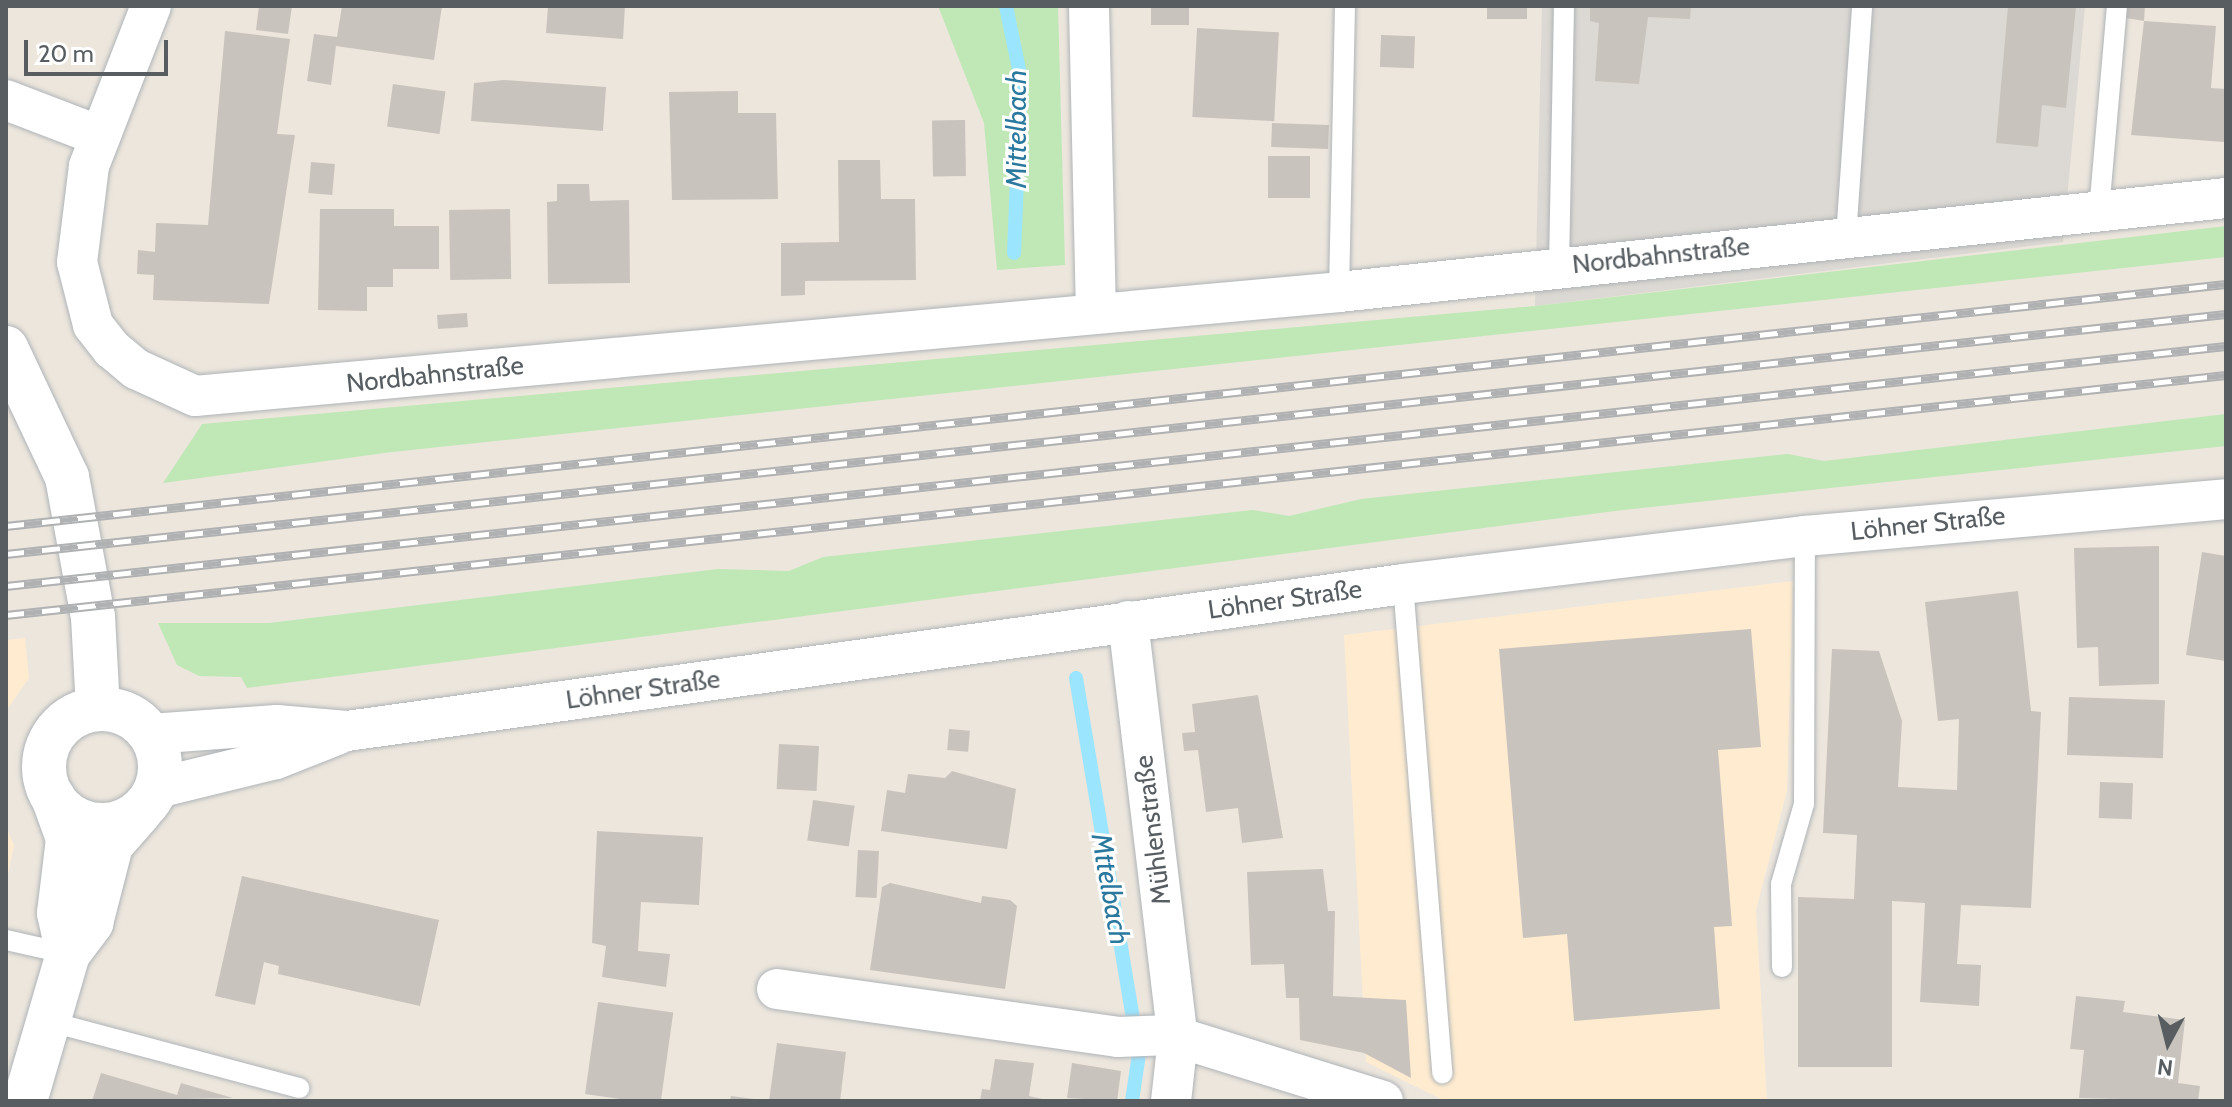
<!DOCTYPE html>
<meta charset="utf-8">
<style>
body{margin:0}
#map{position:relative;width:2232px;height:1107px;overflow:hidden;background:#ece6dd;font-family:Cabin,sans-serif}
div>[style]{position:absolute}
.commercial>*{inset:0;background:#ffecd0}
.industrial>*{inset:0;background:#dcd8d3}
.green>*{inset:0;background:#bfe8b6}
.stream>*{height:14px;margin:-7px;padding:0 7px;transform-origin:7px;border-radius:7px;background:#9be5ff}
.building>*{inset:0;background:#c9c3bd;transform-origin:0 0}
.roads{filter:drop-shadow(0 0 2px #afb4b8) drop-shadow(0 0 2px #afb4b8)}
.service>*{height:20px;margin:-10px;padding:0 10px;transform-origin:10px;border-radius:10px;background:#fff}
.minor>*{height:40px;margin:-20px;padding:0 20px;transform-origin:20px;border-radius:20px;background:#fff}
.tertiary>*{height:44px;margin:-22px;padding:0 22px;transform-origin:22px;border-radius:22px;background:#fff}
.tertiary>.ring{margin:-22px;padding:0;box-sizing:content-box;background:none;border:44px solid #fff;border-radius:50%}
.rail>*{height:9px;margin-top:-4.5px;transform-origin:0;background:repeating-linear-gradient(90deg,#fff 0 18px,#b0b1b2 0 36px);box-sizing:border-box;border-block:2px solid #b0b1b2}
span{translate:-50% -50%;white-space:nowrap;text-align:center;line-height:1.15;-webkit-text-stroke:6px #fff;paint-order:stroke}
.street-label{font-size:26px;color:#575d61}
.water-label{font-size:28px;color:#2a789e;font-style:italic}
.frame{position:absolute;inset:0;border:8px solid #575d61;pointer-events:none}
.north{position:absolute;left:2128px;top:1003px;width:80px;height:80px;-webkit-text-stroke:6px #fff;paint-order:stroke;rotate:187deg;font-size:22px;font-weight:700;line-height:32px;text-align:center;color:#575d61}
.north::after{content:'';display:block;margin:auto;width:28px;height:36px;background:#575d61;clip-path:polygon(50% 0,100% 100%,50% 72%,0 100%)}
.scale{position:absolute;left:24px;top:40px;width:144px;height:36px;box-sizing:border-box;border:4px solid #575d61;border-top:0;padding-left:10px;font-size:24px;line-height:28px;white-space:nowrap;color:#575d61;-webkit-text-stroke:6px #fff;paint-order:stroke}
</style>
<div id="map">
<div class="commercial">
<i style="clip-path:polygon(1793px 581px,1787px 791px,1756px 910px,1767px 1101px,1445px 1101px,1366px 1062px,1344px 635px)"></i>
<i style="clip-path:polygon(25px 638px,29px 678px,6px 711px,6px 640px)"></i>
<i style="clip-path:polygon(6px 827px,14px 845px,6px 885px)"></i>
</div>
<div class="industrial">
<i style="clip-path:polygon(1542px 6px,2085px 6px,2063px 242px,1535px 306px)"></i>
</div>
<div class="green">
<i style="clip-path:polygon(938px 6px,1058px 6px,1065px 265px,997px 270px,984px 123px)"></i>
<i style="clip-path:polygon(2226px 226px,2226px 257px,392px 452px,163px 483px,202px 424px,1535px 306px)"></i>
<i style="clip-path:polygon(2226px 414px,2226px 446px,1623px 510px,247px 688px,241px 677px,199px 676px,177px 665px,158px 623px,269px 623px,718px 569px,789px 571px,823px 557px,1253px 510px,1289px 516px,1361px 499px,1788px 454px,1824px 461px)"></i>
</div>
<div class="stream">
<i style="left:1006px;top:6px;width:75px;rotate:78.4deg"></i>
<i style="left:1021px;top:79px;width:174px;rotate:92.3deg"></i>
<i style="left:1076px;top:678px;width:381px;rotate:80.5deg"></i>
<i style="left:1139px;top:1054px;width:48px;rotate:98.5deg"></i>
</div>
<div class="building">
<i style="clip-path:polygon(259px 6px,292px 6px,288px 34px,256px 30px)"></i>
<i style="clip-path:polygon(342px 6px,442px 6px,434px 60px,336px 46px,331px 85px,307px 81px,314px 34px,337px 37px)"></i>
<i style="clip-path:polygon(548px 6px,625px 6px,623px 39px,546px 33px)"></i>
<i style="left:1151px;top:6px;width:38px;height:19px"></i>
<i style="left:1487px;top:6px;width:40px;height:13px"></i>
<i style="clip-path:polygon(1590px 6px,1691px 6px,1690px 19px,1648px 17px,1639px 84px,1595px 81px,1599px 23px,1590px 21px)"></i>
<i style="clip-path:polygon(2008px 6px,2076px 6px,2066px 108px,2042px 105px,2038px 147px,1996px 143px)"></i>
<i style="clip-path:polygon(2127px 6px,2145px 6px,2144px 21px,2216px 26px,2211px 88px,2226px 89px,2224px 142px,2131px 135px,2144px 21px,2126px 18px)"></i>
<i style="left:1197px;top:28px;width:82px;height:89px;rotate:3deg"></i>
<i style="clip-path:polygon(225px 31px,290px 39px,277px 134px,295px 135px,269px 304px,153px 300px,154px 275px,137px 274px,138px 250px,155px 252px,156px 223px,208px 225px)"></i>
<i style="left:1381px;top:35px;width:34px;height:32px;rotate:2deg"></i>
<i style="clip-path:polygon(504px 80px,606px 87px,603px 131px,471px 121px,474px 83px)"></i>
<i style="left:393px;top:84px;width:53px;height:43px;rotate:8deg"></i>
<i style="clip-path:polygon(738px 91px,738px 113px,776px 113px,778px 199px,672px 200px,669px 92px)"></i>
<i style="left:965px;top:120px;width:56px;height:33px;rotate:89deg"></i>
<i style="left:1272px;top:123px;width:57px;height:24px;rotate:2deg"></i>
<i style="left:1268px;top:156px;width:42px;height:42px"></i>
<i style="clip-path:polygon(838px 160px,880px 160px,881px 199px,915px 199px,916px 280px,805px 281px,805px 295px,781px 296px,781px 243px,839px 242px)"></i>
<i style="left:311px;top:162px;width:24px;height:31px;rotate:5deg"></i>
<i style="clip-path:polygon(557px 184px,589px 184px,590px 201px,629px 200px,630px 283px,548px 284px,547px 202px,557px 201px)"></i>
<i style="clip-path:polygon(320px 209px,394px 209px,394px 226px,439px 226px,439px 269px,393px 269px,393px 287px,367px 287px,367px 311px,318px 310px)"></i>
<i style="left:510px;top:209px;width:70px;height:61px;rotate:89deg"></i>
<i style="left:467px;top:313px;width:14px;height:30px;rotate:86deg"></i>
<i style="clip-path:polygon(2159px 546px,2159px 684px,2099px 686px,2098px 647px,2077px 648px,2074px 548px)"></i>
<i style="clip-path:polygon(2202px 552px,2226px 556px,2226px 661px,2186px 655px)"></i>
<i style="clip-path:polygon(2018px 591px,2031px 711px,2041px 712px,2031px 908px,1961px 905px,1957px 964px,1981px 965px,1979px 1006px,1920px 1002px,1925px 903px,1892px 901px,1892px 1067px,1798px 1067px,1798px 897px,1854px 899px,1857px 835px,1823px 833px,1832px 649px,1879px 651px,1902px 721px,1898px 787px,1957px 790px,1959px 719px,1938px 721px,1925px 602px)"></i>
<i style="clip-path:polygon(1751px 629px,1761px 747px,1718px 750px,1732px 926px,1714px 927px,1720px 1009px,1574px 1021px,1567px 934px,1523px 938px,1499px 649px)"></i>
<i style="clip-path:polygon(1258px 695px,1283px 838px,1242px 843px,1238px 808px,1206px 812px,1198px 750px,1184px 751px,1182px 733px,1195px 732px,1192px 704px)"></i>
<i style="left:2069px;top:697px;width:96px;height:58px;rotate:2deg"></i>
<i style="left:949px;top:729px;width:21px;height:21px;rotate:5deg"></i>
<i style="left:779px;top:744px;width:40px;height:45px;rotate:3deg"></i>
<i style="clip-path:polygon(952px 771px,1016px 789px,1007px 849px,881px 831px,887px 790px,905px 793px,908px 774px,945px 778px)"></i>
<i style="left:2100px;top:782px;width:33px;height:36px;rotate:2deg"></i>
<i style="left:813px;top:800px;width:42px;height:41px;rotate:8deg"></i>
<i style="clip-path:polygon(597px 831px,703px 837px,699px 905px,641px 902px,638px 951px,670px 954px,666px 987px,602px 977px,606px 946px,592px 943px)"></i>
<i style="left:858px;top:850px;width:21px;height:47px;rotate:3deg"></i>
<i style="clip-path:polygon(1323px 869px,1328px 911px,1335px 911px,1333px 996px,1406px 1000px,1411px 1078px,1364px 1053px,1300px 1040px,1299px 998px,1286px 998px,1284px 964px,1251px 965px,1247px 872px)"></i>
<i style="clip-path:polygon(242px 876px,439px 920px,420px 1006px,278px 974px,279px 966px,264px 962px,255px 1005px,215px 996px)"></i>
<i style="clip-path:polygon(890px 883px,981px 903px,982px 896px,1010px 900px,1017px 906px,1005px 989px,870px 970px,882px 887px)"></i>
<i style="clip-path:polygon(2076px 996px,2125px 1001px,2123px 1012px,2185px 1020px,2178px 1083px,2200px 1086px,2198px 1101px,2079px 1098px,2084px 1050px,2070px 1049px)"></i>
<i style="left:598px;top:1002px;width:76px;height:93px;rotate:8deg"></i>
<i style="clip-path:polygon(777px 1043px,846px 1052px,840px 1101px,769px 1101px)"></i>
<i style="clip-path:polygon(995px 1059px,1034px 1063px,1029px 1096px,1051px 1101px,980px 1101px,982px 1089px,990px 1090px)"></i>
<i style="clip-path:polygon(1072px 1063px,1121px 1071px,1117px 1101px,1067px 1098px)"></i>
<i style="clip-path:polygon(101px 1073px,177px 1095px,181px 1083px,233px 1098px,92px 1101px)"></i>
<i style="clip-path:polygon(731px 1096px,754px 1099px,754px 1101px,730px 1101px)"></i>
</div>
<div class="roads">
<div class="service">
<i style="left:2099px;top:211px;width:206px;rotate:-85deg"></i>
<i style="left:1846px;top:237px;width:232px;rotate:-86deg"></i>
<i style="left:1559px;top:266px;width:260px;rotate:-88.9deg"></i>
<i style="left:1339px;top:292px;width:286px;rotate:-88.8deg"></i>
<i style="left:1403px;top:584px;width:491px;rotate:85.4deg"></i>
<i style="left:6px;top:940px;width:64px;rotate:12.7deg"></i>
<i style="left:1782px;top:967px;width:83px;rotate:-90.7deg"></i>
<i style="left:1781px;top:884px;width:83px;rotate:-74deg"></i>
<i style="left:1804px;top:804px;width:268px;rotate:-89.8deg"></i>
<i style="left:51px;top:1022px;width:257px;rotate:14.9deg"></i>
</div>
<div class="minor">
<i style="left:151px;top:6px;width:172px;rotate:111.2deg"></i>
<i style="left:89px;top:166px;width:97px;rotate:97.1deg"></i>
<i style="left:77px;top:262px;width:65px;rotate:75.7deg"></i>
<i style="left:93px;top:325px;width:31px;rotate:52deg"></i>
<i style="left:112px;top:349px;width:31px;rotate:40deg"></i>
<i style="left:136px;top:369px;width:65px;rotate:24.6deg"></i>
<i style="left:195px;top:396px;width:1149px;rotate:-5.19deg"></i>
<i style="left:1339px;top:292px;width:892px;rotate:-6.05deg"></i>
<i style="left:1089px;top:6px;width:306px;rotate:88.7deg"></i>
<i style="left:6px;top:100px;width:101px;rotate:21deg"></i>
<i style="left:1128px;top:621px;width:420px;rotate:83.2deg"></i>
<i style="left:1178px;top:1038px;width:63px;rotate:96.3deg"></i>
<i style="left:150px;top:734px;width:127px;rotate:-4.1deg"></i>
<i style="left:277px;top:725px;width:70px;rotate:4.9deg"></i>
<i style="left:347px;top:731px;width:1066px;rotate:-7.92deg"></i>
<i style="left:1403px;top:584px;width:405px;rotate:-6.8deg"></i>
<i style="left:1805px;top:536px;width:423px;rotate:-5deg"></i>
<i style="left:157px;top:788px;width:122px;rotate:-13.7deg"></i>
<i style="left:276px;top:759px;width:66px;rotate:-21.5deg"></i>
<i style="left:777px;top:989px;width:344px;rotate:8deg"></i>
<i style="left:1118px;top:1037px;width:53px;rotate:-2.2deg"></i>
<i style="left:1171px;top:1035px;width:222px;rotate:17.3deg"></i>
</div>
<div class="tertiary">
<i style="left:6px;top:348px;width:143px;rotate:64.7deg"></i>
<i style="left:67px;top:477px;width:142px;rotate:79.5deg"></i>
<i style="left:93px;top:617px;width:92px;rotate:86.9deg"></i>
<i class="ring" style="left:44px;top:709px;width:72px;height:72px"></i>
<i style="left:53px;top:797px;width:45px;rotate:70.3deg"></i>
<i style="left:68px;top:839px;width:75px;rotate:96.9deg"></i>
<i style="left:59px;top:913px;width:42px;rotate:77.6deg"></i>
<i style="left:25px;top:1101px;width:153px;rotate:-73.7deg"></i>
<i style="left:68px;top:954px;width:39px;rotate:-53deg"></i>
<i style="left:91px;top:923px;width:81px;rotate:-75.6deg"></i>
<i style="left:111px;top:845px;width:44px;rotate:-48.7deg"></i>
</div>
</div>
<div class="rail">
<i style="left:6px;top:526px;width:2233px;rotate:-6.22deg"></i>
<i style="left:6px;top:554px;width:2233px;rotate:-6.17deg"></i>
<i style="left:6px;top:586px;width:2233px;rotate:-6.17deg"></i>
<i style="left:6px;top:615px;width:2233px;rotate:-6.17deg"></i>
</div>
<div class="street-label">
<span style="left:1661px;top:256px;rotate:-6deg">Nordbahnstraße</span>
<span style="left:435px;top:375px;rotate:-6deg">Nordbahnstraße</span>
<span style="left:1928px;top:524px;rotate:-6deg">Löhner Straße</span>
<span style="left:1285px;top:600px;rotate:-8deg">Löhner Straße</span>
<span style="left:643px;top:690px;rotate:-8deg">Löhner Straße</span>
<span style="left:1153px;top:830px;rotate:-97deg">Mühlenstraße</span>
</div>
<div class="water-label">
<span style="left:1016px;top:129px;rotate:-90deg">Mittelbach</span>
<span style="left:1111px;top:889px;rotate:80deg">Mttelbach</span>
</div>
<div class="frame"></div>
<div class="north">N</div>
<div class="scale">20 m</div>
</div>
